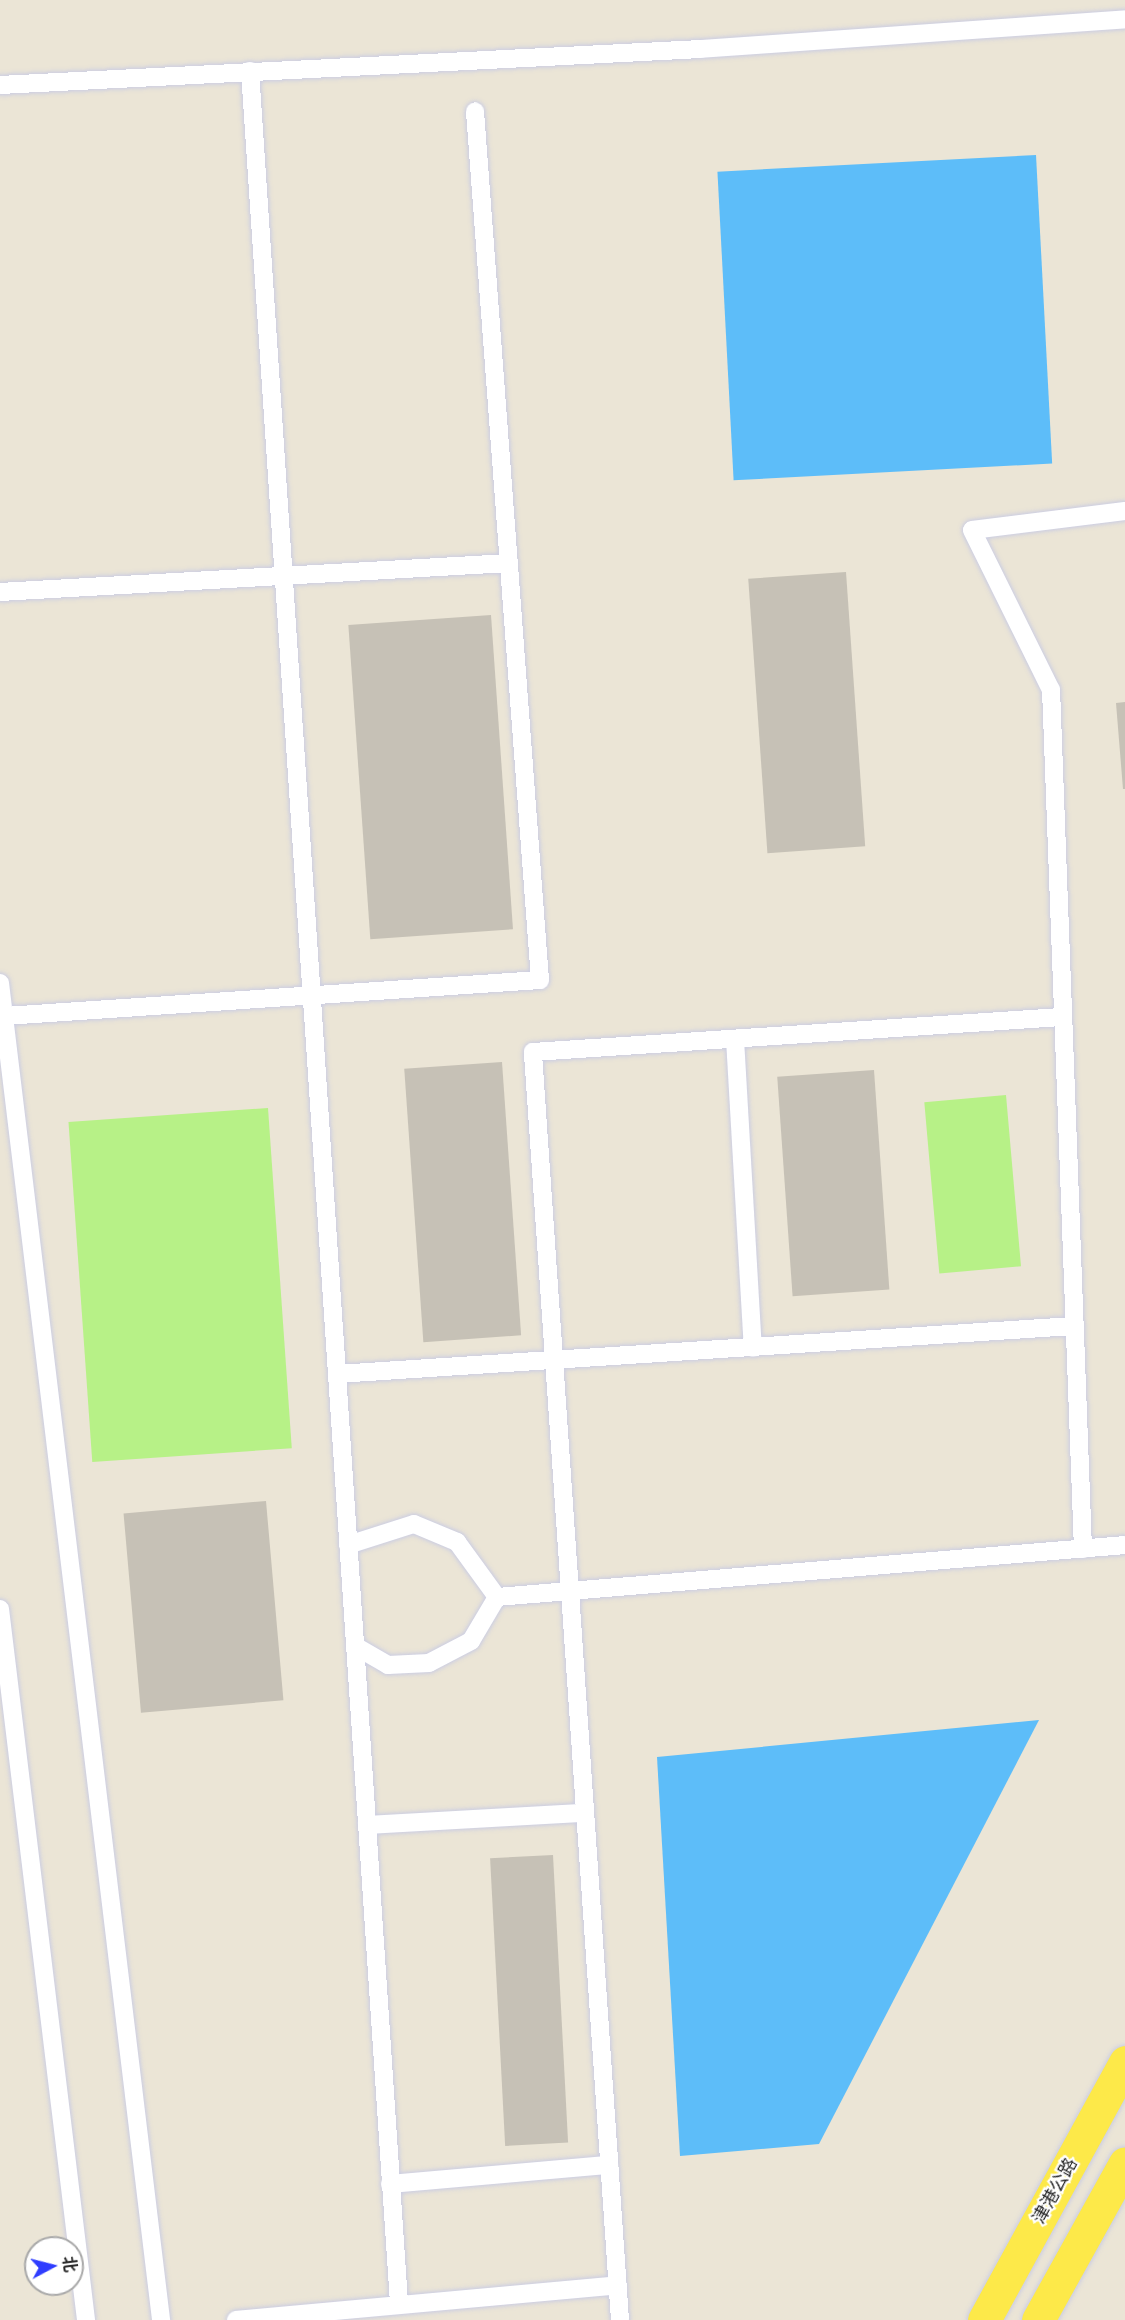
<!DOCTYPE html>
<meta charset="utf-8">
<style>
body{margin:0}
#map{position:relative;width:1125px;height:2320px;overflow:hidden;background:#ebe5d6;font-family:"PT Sans","Noto Sans SC",sans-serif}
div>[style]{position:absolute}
.pitch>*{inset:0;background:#b7f187;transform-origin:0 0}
.water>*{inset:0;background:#5dbdf9;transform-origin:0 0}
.building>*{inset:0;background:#c6c1b6;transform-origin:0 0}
.roads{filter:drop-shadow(0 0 2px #cbcde2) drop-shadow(0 0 2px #cbcde2)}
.service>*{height:18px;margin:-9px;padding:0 9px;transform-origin:9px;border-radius:9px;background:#fff}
.primary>*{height:33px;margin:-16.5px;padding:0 16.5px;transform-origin:16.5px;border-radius:16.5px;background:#fde949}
span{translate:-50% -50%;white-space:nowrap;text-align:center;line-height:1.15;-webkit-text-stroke:4.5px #fff;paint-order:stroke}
.street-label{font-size:18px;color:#272727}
.north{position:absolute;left:24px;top:2236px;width:60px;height:60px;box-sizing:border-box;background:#fff;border:2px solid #a9a9a9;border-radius:50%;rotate:83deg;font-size:16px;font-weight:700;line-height:24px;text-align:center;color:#272727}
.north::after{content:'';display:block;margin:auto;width:21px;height:27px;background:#2f3dff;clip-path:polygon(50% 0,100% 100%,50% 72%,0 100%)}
</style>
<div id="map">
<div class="pitch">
<i style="left:1006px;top:1095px;width:172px;height:82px;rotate:85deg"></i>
<i style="left:268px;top:1108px;width:341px;height:200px;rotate:86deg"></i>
</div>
<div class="water">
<i style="left:1036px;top:155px;width:309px;height:319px;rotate:87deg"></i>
<i style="clip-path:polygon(1039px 1720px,819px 2144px,680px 2156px,657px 1757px)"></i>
</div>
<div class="building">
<i style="left:846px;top:572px;width:275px;height:98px;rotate:86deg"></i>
<i style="left:491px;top:615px;width:315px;height:143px;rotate:86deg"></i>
<i style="clip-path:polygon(1125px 702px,1125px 789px,1123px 789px,1116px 703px)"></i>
<i style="left:502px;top:1062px;width:274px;height:98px;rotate:86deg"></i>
<i style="left:874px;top:1070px;width:220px;height:97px;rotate:86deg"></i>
<i style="left:266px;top:1501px;width:200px;height:143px;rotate:85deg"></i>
<i style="left:553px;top:1855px;width:288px;height:63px;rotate:87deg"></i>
</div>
<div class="roads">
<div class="service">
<i style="left:250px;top:71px;width:2238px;rotate:86.18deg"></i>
<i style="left:0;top:85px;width:701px;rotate:-2.94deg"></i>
<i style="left:700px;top:49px;width:426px;rotate:-4deg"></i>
<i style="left:0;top:592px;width:510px;rotate:-3.26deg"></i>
<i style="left:0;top:983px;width:1347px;rotate:83.13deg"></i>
<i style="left:5px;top:1016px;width:536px;rotate:-3.85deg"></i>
<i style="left:540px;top:980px;width:871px;rotate:-94.28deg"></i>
<i style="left:735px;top:1039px;width:309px;rotate:86.7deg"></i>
<i style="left:337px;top:1374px;width:739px;rotate:-3.73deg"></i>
<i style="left:348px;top:1545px;width:69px;rotate:-17.7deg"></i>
<i style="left:414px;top:1524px;width:47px;rotate:22.7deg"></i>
<i style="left:457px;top:1542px;width:68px;rotate:54deg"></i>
<i style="left:497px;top:1597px;width:51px;rotate:120.6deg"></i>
<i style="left:471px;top:1641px;width:47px;rotate:152.4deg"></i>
<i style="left:429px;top:1663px;width:41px;rotate:177.2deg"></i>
<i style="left:388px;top:1665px;width:38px;rotate:-150deg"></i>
<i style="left:1083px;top:1549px;width:860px;rotate:-92.13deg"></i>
<i style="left:1051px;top:690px;width:178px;rotate:-116.3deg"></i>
<i style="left:972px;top:530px;width:154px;rotate:-7.1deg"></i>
<i style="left:497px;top:1597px;width:630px;rotate:-4.73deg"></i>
<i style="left:0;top:1609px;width:716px;rotate:83.1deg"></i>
<i style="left:367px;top:1825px;width:218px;rotate:-3.2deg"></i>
<i style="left:390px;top:2184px;width:220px;rotate:-5deg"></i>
<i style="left:236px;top:2320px;width:383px;rotate:-5.2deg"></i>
<i style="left:620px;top:2320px;width:1271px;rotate:-93.93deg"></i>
<i style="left:533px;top:1052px;width:530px;rotate:-3.79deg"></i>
</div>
<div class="primary">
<i style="left:984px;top:2320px;width:294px;rotate:-61.3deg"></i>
<i style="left:1038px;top:2320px;width:179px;rotate:-61deg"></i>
</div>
</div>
<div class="street-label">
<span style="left:1055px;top:2191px;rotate:-61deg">津港公路</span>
</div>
<div class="north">北</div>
</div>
